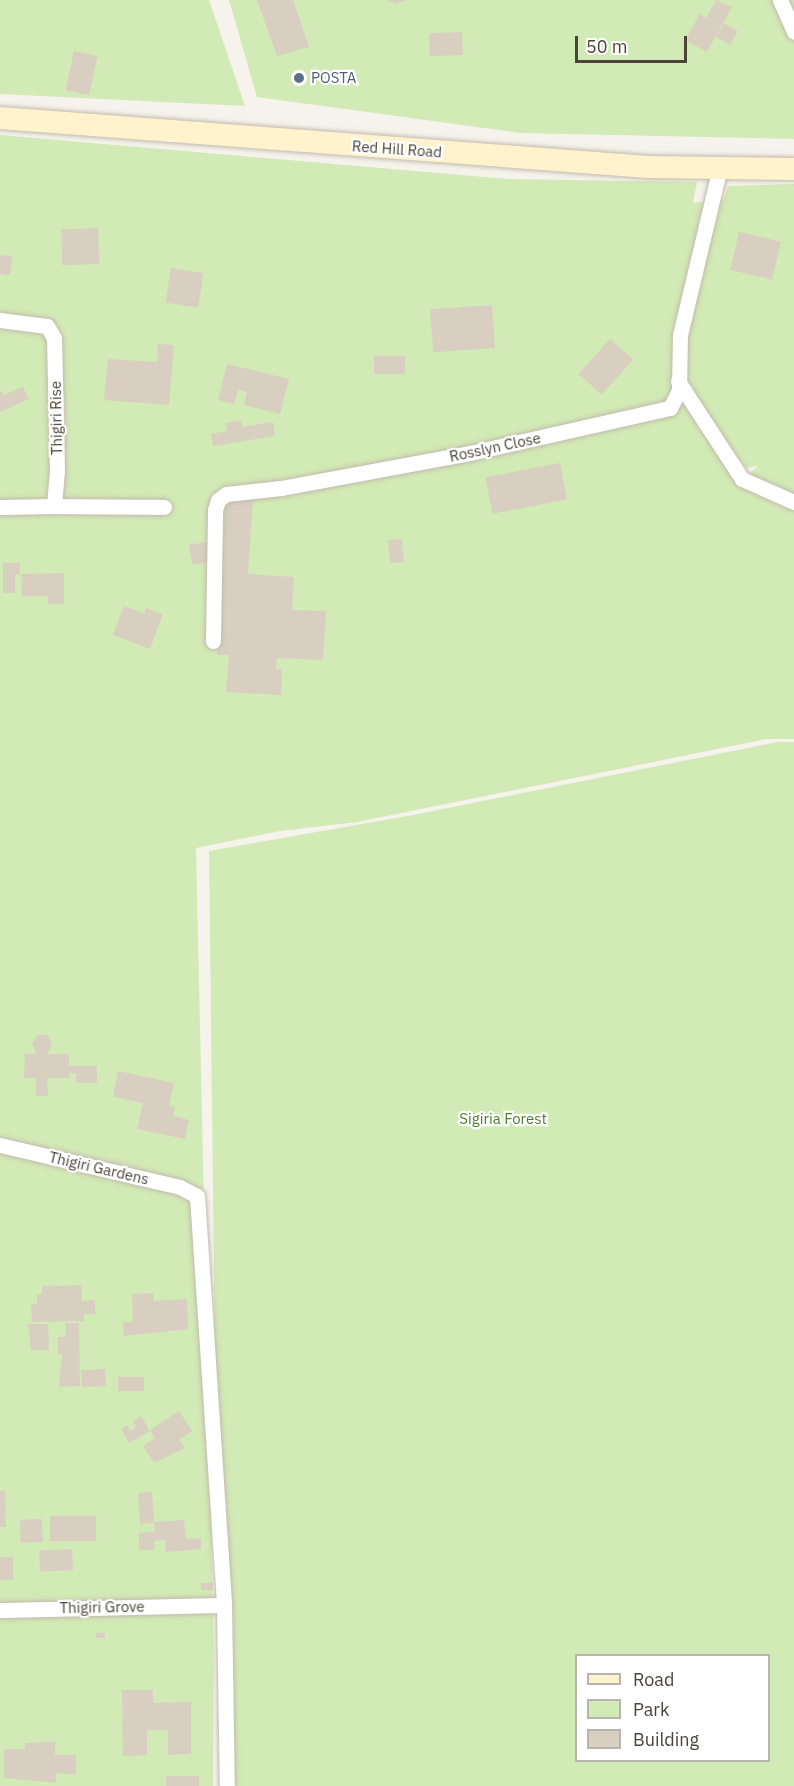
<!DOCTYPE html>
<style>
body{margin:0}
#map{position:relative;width:794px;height:1786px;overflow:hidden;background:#f6f3ec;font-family:"IBM Plex Sans",sans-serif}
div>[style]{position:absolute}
.green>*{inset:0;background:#d2eab5}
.building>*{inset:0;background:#d8cfc1;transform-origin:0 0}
.roads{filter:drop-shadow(0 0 2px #c2bbae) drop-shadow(0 0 2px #c2bbae)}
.minor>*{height:15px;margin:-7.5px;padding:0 7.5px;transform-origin:7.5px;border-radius:7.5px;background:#fff}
.secondary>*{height:22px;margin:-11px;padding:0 11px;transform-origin:11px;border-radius:11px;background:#fff3cd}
.dots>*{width:16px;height:16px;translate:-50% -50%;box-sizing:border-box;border:3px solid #fff;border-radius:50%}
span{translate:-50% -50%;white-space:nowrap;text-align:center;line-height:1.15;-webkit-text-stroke:4.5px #fff;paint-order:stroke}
.service-label{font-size:15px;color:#4e5e75}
.left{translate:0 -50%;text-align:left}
.street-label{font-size:15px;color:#4b4439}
.park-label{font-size:15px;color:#4a7f2a}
.legend{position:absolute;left:575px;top:1654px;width:195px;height:108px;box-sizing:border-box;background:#fff;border:2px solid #b7b4b0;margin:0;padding:8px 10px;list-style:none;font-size:18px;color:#4b4439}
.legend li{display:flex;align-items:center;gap:12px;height:30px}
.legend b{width:30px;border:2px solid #b7b4b0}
.scale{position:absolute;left:575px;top:36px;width:112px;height:27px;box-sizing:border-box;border:3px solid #4b4439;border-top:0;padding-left:8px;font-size:18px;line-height:21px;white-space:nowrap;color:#4b4439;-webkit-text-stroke:4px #fff;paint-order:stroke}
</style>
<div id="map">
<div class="green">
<i style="clip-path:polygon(0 0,209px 0,245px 106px,0 94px)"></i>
<i style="clip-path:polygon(229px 0,794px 0,794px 139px,521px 133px,257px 97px)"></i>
<i style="clip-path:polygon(evenodd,0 135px,507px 179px,697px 182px,693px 203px,724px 199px,728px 186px,794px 184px,794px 739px,767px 739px,357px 822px,280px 831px,196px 848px,214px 1656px,213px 1786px,0 1786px,0 135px,741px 460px,745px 468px,758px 466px,741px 481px,732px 467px,741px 460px)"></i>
<i style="clip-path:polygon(evenodd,778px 742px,794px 742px,794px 1786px,220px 1786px,209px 851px,413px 815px,778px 742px,576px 1656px,768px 1656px,768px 1760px,576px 1760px,576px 1656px)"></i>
</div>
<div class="building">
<i style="clip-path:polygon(257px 0,293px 0,309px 47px,277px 56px)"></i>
<i style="clip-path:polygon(388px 0,407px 0,395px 4px)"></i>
<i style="clip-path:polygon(716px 0,732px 7px,707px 52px,685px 40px,700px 14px,706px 18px)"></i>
<i style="left:724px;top:23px;width:16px;height:16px;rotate:30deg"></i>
<i style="left:462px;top:32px;width:23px;height:33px;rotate:88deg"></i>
<i style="left:74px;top:51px;width:24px;height:40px;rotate:12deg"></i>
<i style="left:98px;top:228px;width:36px;height:37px;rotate:88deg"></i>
<i style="left:739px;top:232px;width:43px;height:39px;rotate:13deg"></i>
<i style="left:0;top:255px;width:12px;height:19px;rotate:5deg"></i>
<i style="left:171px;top:268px;width:33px;height:35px;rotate:9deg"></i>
<i style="left:492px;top:305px;width:43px;height:62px;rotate:86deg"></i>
<i style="left:610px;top:339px;width:31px;height:47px;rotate:42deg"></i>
<i style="clip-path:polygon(158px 344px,174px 345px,169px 405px,104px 400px,108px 359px,157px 362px)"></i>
<i style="left:374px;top:356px;width:31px;height:18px"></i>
<i style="clip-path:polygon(227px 364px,289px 379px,280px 414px,244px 405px,247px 392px,238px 390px,234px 404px,218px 400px)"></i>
<i style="clip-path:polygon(23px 387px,29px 399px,0 412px,0 390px,4px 395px)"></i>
<i style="clip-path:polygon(241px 420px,242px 427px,273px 422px,275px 436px,213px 446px,211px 434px,227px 431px,225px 423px)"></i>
<i style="left:560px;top:463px;width:37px;height:76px;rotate:79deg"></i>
<i style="clip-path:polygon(226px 496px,253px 498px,248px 574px,294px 577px,292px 610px,326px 611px,323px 660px,277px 658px,276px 669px,282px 669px,281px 695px,226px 692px,229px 655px,217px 655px)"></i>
<i style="left:402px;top:539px;width:23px;height:14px;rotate:85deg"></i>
<i style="left:207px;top:542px;width:20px;height:18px;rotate:81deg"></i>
<i style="clip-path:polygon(3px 563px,20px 563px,20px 574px,15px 574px,15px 593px,3px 593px)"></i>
<i style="clip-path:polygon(64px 573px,64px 604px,48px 604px,48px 596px,22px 596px,21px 574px)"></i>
<i style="clip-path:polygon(124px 606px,144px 614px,146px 608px,163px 614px,150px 649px,113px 635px)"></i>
<i style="clip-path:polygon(37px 1035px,48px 1035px,52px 1044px,47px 1054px,69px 1054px,69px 1066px,97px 1066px,97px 1083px,76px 1083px,76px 1073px,69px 1073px,69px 1078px,47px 1078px,48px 1096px,36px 1096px,36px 1078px,24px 1078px,25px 1054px,37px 1054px,32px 1044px)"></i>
<i style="clip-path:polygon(118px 1071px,174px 1083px,169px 1106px,175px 1107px,173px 1116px,189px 1120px,185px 1139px,137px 1129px,143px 1103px,113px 1097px)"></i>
<i style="clip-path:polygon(81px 1285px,82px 1301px,95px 1300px,95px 1314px,84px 1314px,84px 1321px,32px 1322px,31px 1304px,37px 1304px,37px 1294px,42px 1294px,42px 1286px)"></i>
<i style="clip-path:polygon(153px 1293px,154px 1301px,187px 1299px,188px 1329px,124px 1336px,123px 1322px,133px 1322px,132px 1294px)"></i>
<i style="clip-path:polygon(65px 1323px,79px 1323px,80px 1386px,59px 1387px,62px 1354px,58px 1354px,58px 1337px,66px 1337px)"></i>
<i style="clip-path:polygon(28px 1324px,48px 1324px,49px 1350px,31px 1350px)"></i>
<i style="left:105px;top:1369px;width:17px;height:24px;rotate:87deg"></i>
<i style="left:118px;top:1377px;width:26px;height:14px"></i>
<i style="clip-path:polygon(179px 1411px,192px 1431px,179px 1440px,185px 1448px,154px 1463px,143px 1446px,155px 1438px,150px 1430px)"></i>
<i style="clip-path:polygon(141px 1416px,150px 1431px,129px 1443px,121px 1429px,127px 1425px,131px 1431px,136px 1427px,133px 1422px)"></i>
<i style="clip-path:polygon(0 1491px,5px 1491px,6px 1527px,0 1527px)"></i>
<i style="left:152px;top:1492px;width:31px;height:14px;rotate:86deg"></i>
<i style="left:96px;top:1516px;width:25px;height:46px;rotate:90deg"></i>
<i style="left:42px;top:1519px;width:23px;height:22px;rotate:88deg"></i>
<i style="clip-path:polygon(184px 1520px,186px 1539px,201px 1538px,201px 1549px,166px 1552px,165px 1540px,155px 1541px,155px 1535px,154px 1550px,139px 1550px,139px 1533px,155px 1532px,154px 1522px)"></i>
<i style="left:72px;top:1549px;width:21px;height:33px;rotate:87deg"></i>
<i style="left:0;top:1557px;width:13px;height:23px"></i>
<i style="left:201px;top:1583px;width:12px;height:7px"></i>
<i style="clip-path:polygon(105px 1632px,105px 1638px,96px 1638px,96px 1633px)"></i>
<i style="clip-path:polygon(122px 1690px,153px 1690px,153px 1703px,191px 1702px,191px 1754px,168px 1755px,168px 1730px,147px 1730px,147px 1755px,123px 1756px)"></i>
<i style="clip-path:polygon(55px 1742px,55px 1755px,76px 1755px,76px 1775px,56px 1773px,56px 1783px,4px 1778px,4px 1749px,25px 1749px,25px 1743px)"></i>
<i style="left:166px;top:1776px;width:33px;height:10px"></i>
</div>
<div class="roads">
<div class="minor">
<i style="left:780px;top:0;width:35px;rotate:66deg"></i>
<i style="left:0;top:320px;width:47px;rotate:7.3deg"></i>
<i style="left:47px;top:326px;width:14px;rotate:60deg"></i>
<i style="left:54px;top:338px;width:133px;rotate:88.7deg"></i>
<i style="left:57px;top:471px;width:35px;rotate:95deg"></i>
<i style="left:54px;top:506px;width:54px;rotate:178.9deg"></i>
<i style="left:678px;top:381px;width:117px;rotate:56.9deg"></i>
<i style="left:742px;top:479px;width:57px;rotate:23.9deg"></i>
<i style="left:54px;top:506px;width:110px;rotate:0.5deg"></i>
<i style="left:213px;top:641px;width:131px;rotate:-89.1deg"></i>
<i style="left:215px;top:510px;width:10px;rotate:-73deg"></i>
<i style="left:218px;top:500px;width:10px;rotate:-37deg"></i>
<i style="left:226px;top:494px;width:55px;rotate:-6.2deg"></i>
<i style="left:281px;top:488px;width:192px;rotate:-10.5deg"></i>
<i style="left:470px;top:453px;width:205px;rotate:-12.7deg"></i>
<i style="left:670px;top:408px;width:20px;rotate:-63deg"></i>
<i style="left:679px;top:390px;width:55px;rotate:-89deg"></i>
<i style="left:680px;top:335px;width:169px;rotate:-76.6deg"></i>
<i style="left:0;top:1145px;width:185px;rotate:13.1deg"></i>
<i style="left:180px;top:1187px;width:19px;rotate:28deg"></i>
<i style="left:197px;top:1196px;width:410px;rotate:86.2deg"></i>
<i style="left:224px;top:1605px;width:181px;rotate:89.1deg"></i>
<i style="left:0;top:1610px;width:224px;rotate:-1.3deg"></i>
</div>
<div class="secondary">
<i style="left:0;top:118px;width:650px;rotate:4.32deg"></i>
<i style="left:648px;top:167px;width:146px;rotate:0.8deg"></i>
</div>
</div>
<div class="dots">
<i style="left:299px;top:78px;background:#5c6f8a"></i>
</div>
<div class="service-label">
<span class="left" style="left:311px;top:78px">POSTA</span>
</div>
<div class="street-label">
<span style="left:397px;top:149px;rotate:4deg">Red Hill Road</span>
<span style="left:56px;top:418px;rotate:-91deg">Thigiri Rise</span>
<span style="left:495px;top:447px;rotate:-12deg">Rosslyn Close</span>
<span style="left:99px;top:1168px;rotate:13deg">Thigiri Gardens</span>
<span style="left:102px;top:1607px;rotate:-1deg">Thigiri Grove</span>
</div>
<div class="park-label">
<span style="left:503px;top:1119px">Sigiria Forest</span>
</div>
<ul class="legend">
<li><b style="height:8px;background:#fff3cd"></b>Road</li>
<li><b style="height:16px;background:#d2eab5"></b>Park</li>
<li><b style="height:16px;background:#d8cfc1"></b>Building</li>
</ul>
<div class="scale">50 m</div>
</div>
